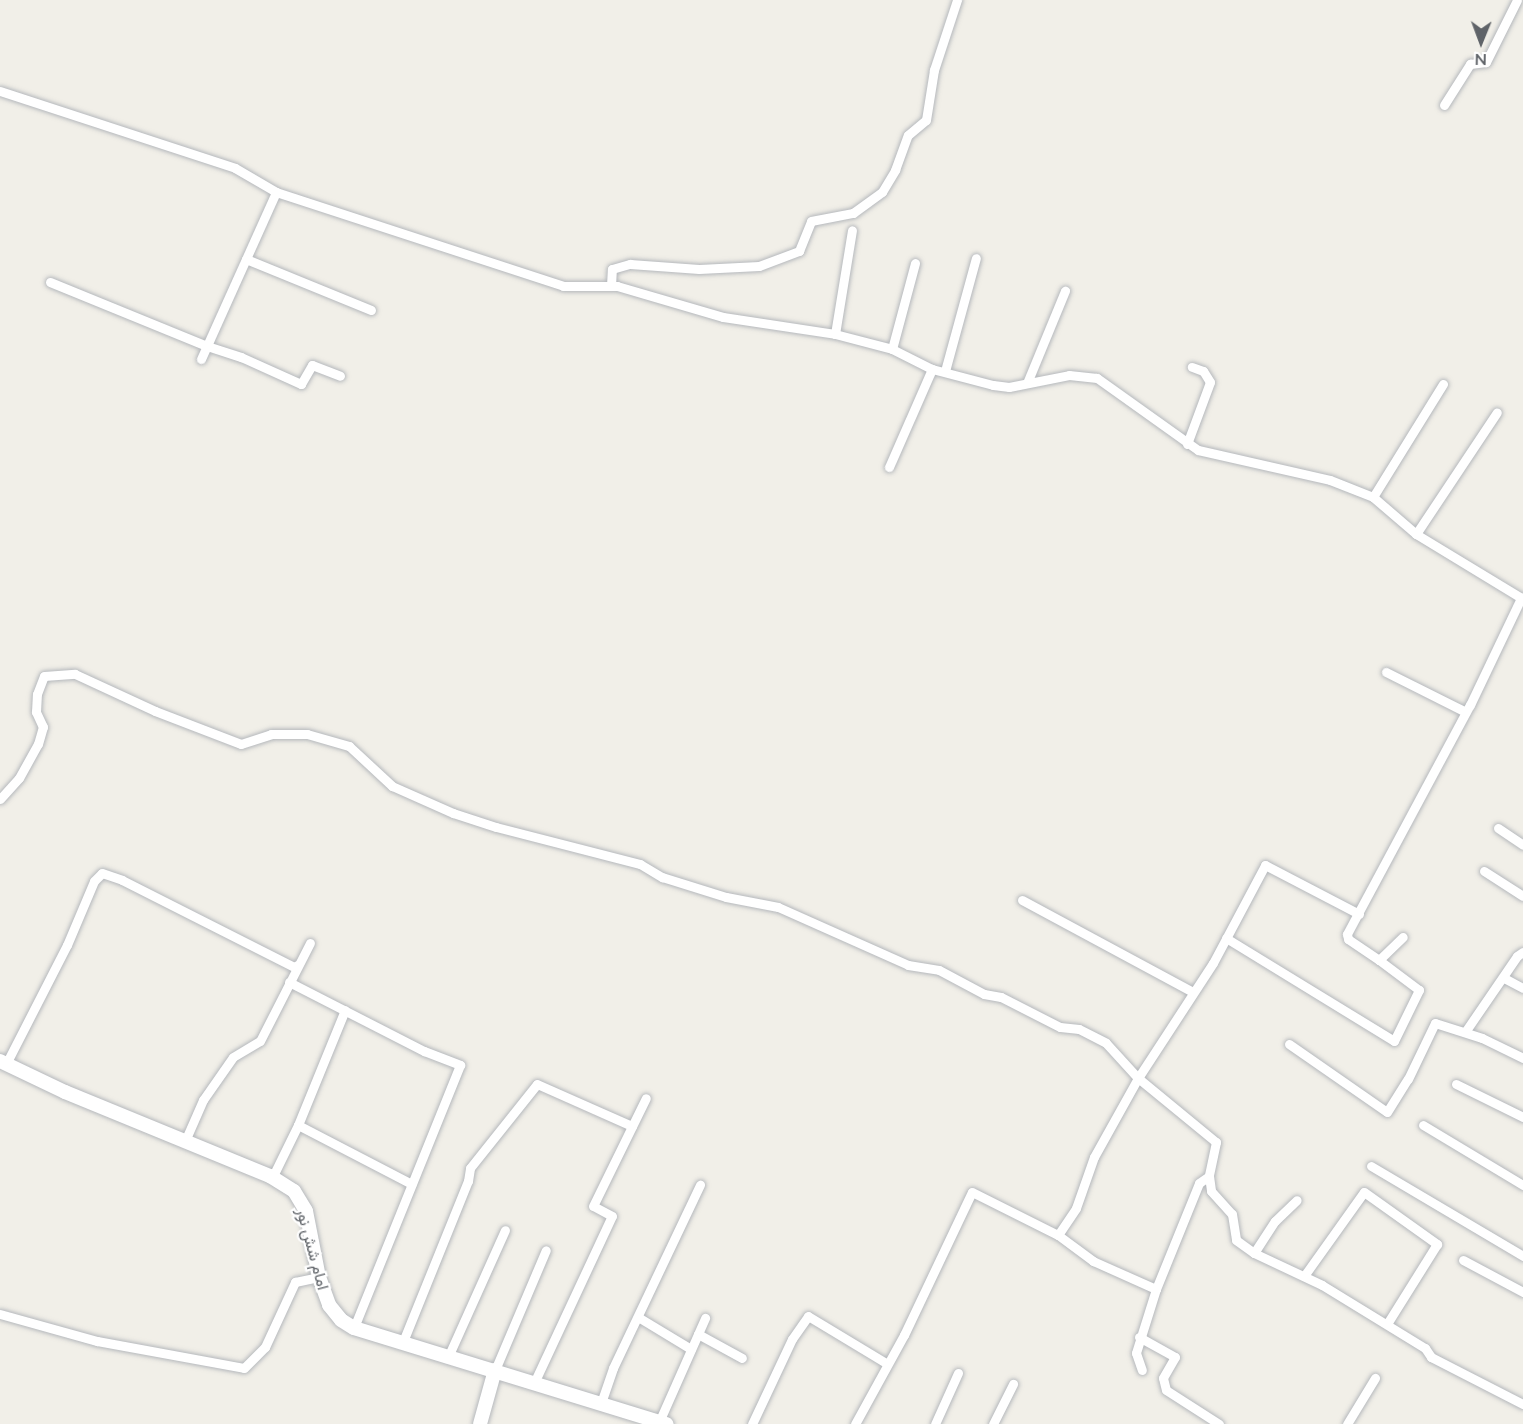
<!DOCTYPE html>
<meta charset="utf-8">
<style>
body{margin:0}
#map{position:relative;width:1523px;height:1424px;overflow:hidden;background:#f1efe8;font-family:Lato,Vazirmatn,sans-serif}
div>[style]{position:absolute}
.roads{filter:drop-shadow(0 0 2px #b5b8bc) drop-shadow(0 0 2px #b5b8bc)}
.street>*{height:9px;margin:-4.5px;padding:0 4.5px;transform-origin:4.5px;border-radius:4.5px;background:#fff}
.secondary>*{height:14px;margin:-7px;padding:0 7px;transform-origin:7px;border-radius:7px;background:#fff}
span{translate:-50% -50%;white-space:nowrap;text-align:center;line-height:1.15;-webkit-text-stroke:4.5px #fff;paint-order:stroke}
.street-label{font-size:16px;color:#5f6368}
.north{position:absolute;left:1451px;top:12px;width:60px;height:60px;-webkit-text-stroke:4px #fff;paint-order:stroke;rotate:181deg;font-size:16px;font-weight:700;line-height:24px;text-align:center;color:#5f6368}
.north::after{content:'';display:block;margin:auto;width:21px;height:27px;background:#5f6368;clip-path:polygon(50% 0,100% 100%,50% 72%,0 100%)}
</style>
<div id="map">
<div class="roads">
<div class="street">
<i style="left:0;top:91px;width:247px;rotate:18.1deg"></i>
<i style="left:235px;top:168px;width:48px;rotate:30.3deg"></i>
<i style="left:276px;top:192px;width:302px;rotate:18.1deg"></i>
<i style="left:563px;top:286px;width:54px"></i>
<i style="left:617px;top:286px;width:110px;rotate:16.3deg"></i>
<i style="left:723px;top:317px;width:113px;rotate:8.6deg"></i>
<i style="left:835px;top:334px;width:59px;rotate:14.7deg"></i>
<i style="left:892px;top:349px;width:45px;rotate:26.6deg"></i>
<i style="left:932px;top:369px;width:63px;rotate:14.7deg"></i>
<i style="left:993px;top:385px;width:16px;rotate:7deg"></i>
<i style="left:1009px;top:387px;width:61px;rotate:-11.3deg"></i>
<i style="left:1069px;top:375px;width:28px;rotate:6deg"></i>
<i style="left:1097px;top:378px;width:124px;rotate:35.5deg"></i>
<i style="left:1198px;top:450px;width:135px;rotate:12.8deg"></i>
<i style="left:1330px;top:480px;width:46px;rotate:21.6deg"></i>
<i style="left:1373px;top:497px;width:57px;rotate:40.7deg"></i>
<i style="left:1416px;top:534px;width:125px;rotate:31.3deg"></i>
<i style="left:1444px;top:105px;width:49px;rotate:-57.6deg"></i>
<i style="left:1470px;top:64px;width:16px;rotate:-7deg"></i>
<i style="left:1486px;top:62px;width:69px;rotate:-63.4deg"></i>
<i style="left:246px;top:259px;width:135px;rotate:22.2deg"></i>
<i style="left:50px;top:282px;width:170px;rotate:22.2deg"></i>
<i style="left:207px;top:346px;width:36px;rotate:18deg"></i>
<i style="left:241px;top:357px;width:66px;rotate:24.2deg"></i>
<i style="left:301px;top:384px;width:22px;rotate:-60deg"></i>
<i style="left:312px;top:365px;width:30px;rotate:21deg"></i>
<i style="left:611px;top:286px;width:17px;rotate:-87deg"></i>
<i style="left:612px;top:269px;width:19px;rotate:-16deg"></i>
<i style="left:630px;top:264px;width:69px;rotate:4.1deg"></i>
<i style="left:699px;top:269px;width:60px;rotate:-2.9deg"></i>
<i style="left:759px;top:266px;width:43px;rotate:-20.6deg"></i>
<i style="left:799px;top:251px;width:32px;rotate:-68deg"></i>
<i style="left:811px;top:221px;width:43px;rotate:-10.8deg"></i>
<i style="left:853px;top:213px;width:36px;rotate:-36deg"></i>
<i style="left:882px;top:192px;width:26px;rotate:-59deg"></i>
<i style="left:895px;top:170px;width:37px;rotate:-70deg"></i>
<i style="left:908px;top:135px;width:23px;rotate:-40deg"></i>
<i style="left:926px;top:120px;width:51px;rotate:-80.9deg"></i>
<i style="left:934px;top:70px;width:74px;rotate:-71.8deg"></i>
<i style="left:835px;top:334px;width:105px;rotate:-80.7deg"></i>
<i style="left:892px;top:349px;width:89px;rotate:-75deg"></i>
<i style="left:201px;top:359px;width:183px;rotate:-65.8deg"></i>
<i style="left:945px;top:371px;width:117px;rotate:-74.7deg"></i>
<i style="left:1027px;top:383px;width:100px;rotate:-67.6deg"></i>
<i style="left:1187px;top:444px;width:66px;rotate:-69.6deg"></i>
<i style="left:1210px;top:382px;width:13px;rotate:-122deg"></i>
<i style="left:1203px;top:371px;width:12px;rotate:-160deg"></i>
<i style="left:889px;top:467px;width:107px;rotate:-66.3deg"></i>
<i style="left:1373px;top:497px;width:133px;rotate:-58.2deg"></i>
<i style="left:1416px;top:534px;width:146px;rotate:-56.4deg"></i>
<i style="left:1386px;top:672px;width:89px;rotate:26.6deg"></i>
<i style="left:0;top:799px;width:28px;rotate:-48deg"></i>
<i style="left:19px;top:778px;width:39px;rotate:-61deg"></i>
<i style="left:38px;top:744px;width:18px;rotate:-74deg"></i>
<i style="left:43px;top:727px;width:17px;rotate:-115deg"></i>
<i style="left:36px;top:712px;width:18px;rotate:-87deg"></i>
<i style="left:37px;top:694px;width:19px;rotate:-69deg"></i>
<i style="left:44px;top:676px;width:31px;rotate:-4deg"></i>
<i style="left:75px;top:674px;width:88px;rotate:24.8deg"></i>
<i style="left:155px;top:711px;width:92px;rotate:21deg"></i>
<i style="left:241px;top:744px;width:32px;rotate:-18deg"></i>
<i style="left:271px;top:734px;width:36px"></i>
<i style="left:307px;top:734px;width:44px;rotate:15.9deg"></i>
<i style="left:349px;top:746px;width:59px;rotate:42.9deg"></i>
<i style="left:392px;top:786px;width:67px;rotate:23.9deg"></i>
<i style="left:453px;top:813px;width:45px;rotate:18deg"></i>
<i style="left:496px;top:827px;width:149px;rotate:14.4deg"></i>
<i style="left:640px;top:864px;width:26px;rotate:31deg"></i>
<i style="left:662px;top:877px;width:67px;rotate:17.4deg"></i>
<i style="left:726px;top:897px;width:53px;rotate:10.9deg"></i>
<i style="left:778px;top:907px;width:142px;rotate:24deg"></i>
<i style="left:908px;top:965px;width:31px;rotate:9deg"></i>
<i style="left:939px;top:970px;width:51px;rotate:28.1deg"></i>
<i style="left:984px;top:994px;width:17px;rotate:10deg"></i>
<i style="left:1001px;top:997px;width:66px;rotate:27deg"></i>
<i style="left:1060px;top:1027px;width:19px;rotate:6deg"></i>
<i style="left:1079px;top:1029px;width:30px;rotate:27deg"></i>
<i style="left:1106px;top:1043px;width:47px;rotate:47.6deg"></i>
<i style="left:1138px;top:1078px;width:101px;rotate:39.4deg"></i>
<i style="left:1216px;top:1142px;width:35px;rotate:102deg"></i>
<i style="left:1209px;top:1176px;width:15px;rotate:82deg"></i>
<i style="left:1211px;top:1191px;width:31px;rotate:48deg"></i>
<i style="left:1232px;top:1214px;width:26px;rotate:81deg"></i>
<i style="left:1236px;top:1240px;width:22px;rotate:36deg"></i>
<i style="left:1254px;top:1253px;width:75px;rotate:25.2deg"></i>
<i style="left:1322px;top:1285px;width:121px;rotate:31.5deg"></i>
<i style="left:1425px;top:1348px;width:11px;rotate:56deg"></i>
<i style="left:1431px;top:1357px;width:103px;rotate:27.1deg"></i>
<i style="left:1498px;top:828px;width:30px;rotate:34deg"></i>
<i style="left:1484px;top:871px;width:46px;rotate:32.7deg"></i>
<i style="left:1022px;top:900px;width:194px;rotate:28.3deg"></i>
<i style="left:1226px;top:938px;width:197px;rotate:31.5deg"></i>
<i style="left:1394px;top:1041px;width:57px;rotate:-63.9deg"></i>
<i style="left:1419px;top:990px;width:50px;rotate:-143.1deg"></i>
<i style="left:1379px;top:960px;width:33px;rotate:-44deg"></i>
<i style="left:1379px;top:960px;width:37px;rotate:-146deg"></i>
<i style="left:1348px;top:939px;width:5px;rotate:-101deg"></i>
<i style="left:1347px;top:934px;width:260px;rotate:-61.8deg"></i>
<i style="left:1470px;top:705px;width:119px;rotate:-64.5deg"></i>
<i style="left:1504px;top:978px;width:21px;rotate:28deg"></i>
<i style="left:289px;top:982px;width:152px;rotate:27.1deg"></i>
<i style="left:424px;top:1051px;width:39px;rotate:21deg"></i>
<i style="left:460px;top:1065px;width:284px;rotate:112deg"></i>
<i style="left:1465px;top:1032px;width:92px;rotate:-55.6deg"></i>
<i style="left:1517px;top:956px;width:7px;rotate:-34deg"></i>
<i style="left:1289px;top:1044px;width:119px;rotate:34.8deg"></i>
<i style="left:1387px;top:1112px;width:39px;rotate:-58deg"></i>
<i style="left:1408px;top:1079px;width:62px;rotate:-64.3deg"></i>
<i style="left:1435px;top:1023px;width:49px;rotate:17.7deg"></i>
<i style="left:1482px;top:1038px;width:46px;rotate:26deg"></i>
<i style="left:6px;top:1064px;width:134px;rotate:-62.9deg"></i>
<i style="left:67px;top:945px;width:69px;rotate:-67.1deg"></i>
<i style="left:94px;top:881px;width:11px;rotate:-45deg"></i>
<i style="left:102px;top:873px;width:21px;rotate:19deg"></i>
<i style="left:122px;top:880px;width:195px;rotate:26.8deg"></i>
<i style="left:296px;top:968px;width:3px;rotate:-72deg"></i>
<i style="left:1456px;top:1084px;width:75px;rotate:26.2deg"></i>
<i style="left:298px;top:1125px;width:128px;rotate:27.4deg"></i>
<i style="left:1423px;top:1125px;width:117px;rotate:31deg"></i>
<i style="left:185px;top:1141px;width:45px;rotate:-66.3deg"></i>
<i style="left:203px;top:1100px;width:52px;rotate:-55.1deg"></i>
<i style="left:233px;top:1057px;width:31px;rotate:-31deg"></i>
<i style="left:260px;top:1041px;width:110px;rotate:-63deg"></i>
<i style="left:1371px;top:1166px;width:177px;rotate:30.6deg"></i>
<i style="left:272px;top:1178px;width:59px;rotate:-63.9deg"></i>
<i style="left:298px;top:1125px;width:124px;rotate:-67.8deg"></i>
<i style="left:1058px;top:1235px;width:32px;rotate:-56deg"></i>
<i style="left:1076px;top:1208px;width:54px;rotate:-70.6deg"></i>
<i style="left:1094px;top:1157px;width:90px;rotate:-60.9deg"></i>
<i style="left:1138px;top:1078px;width:137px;rotate:-56.9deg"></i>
<i style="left:1213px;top:963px;width:111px;rotate:-62deg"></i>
<i style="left:1265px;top:865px;width:106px;rotate:27.5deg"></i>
<i style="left:1254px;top:1253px;width:38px;rotate:-57deg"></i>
<i style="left:1275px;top:1221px;width:30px;rotate:-44deg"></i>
<i style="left:1463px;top:1260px;width:68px;rotate:28.1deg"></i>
<i style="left:1304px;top:1276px;width:103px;rotate:-54.5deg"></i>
<i style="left:1364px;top:1192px;width:90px;rotate:35.5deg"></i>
<i style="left:1437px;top:1244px;width:94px;rotate:122deg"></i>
<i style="left:1156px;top:1289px;width:114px;rotate:-67.9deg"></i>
<i style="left:1199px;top:1183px;width:12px;rotate:-35deg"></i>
<i style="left:0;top:1314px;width:101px;rotate:15.6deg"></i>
<i style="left:97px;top:1341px;width:149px;rotate:10.4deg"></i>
<i style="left:244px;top:1368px;width:30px;rotate:-45deg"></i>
<i style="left:265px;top:1347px;width:72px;rotate:-65.2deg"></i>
<i style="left:295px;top:1282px;width:25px;rotate:-12deg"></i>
<i style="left:638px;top:1317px;width:62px;rotate:31.1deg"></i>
<i style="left:698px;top:1334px;width:50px;rotate:28.6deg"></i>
<i style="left:1139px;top:1337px;width:41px;rotate:29.1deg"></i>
<i style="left:1175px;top:1357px;width:24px;rotate:120deg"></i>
<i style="left:1163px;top:1378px;width:12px;rotate:76deg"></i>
<i style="left:1166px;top:1390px;width:63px;rotate:32.7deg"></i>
<i style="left:402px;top:1344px;width:176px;rotate:-68deg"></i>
<i style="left:468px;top:1181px;width:13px;rotate:-81deg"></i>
<i style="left:470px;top:1168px;width:107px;rotate:-51.4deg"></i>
<i style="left:537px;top:1084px;width:104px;rotate:23.9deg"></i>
<i style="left:448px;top:1357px;width:139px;rotate:-65.8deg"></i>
<i style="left:495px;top:1370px;width:130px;rotate:-67deg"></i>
<i style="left:534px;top:1383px;width:184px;rotate:-65deg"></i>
<i style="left:612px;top:1216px;width:21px;rotate:-152deg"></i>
<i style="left:593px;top:1206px;width:120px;rotate:-63.9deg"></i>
<i style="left:601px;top:1403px;width:37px;rotate:-71deg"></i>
<i style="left:613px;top:1368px;width:203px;rotate:-64.6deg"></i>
<i style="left:659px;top:1422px;width:114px;rotate:-66.1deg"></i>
<i style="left:752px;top:1424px;width:94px;rotate:-64.8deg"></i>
<i style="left:792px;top:1339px;width:28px;rotate:-55deg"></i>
<i style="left:808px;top:1316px;width:91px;rotate:31.1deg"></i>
<i style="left:855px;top:1424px;width:102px;rotate:-61.2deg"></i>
<i style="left:904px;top:1335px;width:158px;rotate:-64.6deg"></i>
<i style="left:972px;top:1192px;width:96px;rotate:26.6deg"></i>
<i style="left:1058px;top:1235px;width:44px;rotate:36.6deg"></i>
<i style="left:1093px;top:1261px;width:69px;rotate:24deg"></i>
<i style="left:1156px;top:1289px;width:67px;rotate:107.4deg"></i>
<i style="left:1136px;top:1353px;width:18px;rotate:71deg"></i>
<i style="left:935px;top:1424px;width:56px;rotate:-65.7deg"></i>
<i style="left:993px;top:1424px;width:45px;rotate:-63.4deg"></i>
<i style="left:1347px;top:1424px;width:54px;rotate:-58.7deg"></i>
</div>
<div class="secondary">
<i style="left:0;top:1061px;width:72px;rotate:25.5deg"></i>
<i style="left:65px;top:1092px;width:222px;rotate:22.3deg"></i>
<i style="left:270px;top:1176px;width:28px;rotate:32deg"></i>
<i style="left:294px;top:1191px;width:23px;rotate:59deg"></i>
<i style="left:306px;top:1211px;width:67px;rotate:78.9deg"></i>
<i style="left:319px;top:1277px;width:30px;rotate:70deg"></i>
<i style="left:329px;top:1305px;width:19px;rotate:51deg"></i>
<i style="left:341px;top:1320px;width:15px;rotate:32deg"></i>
<i style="left:354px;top:1328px;width:327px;rotate:17.1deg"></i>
<i style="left:480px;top:1424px;width:56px;rotate:-74.5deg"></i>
</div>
</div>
<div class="street-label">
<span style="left:313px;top:1249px;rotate:75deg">امام شش نور</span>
</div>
<div class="north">N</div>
</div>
